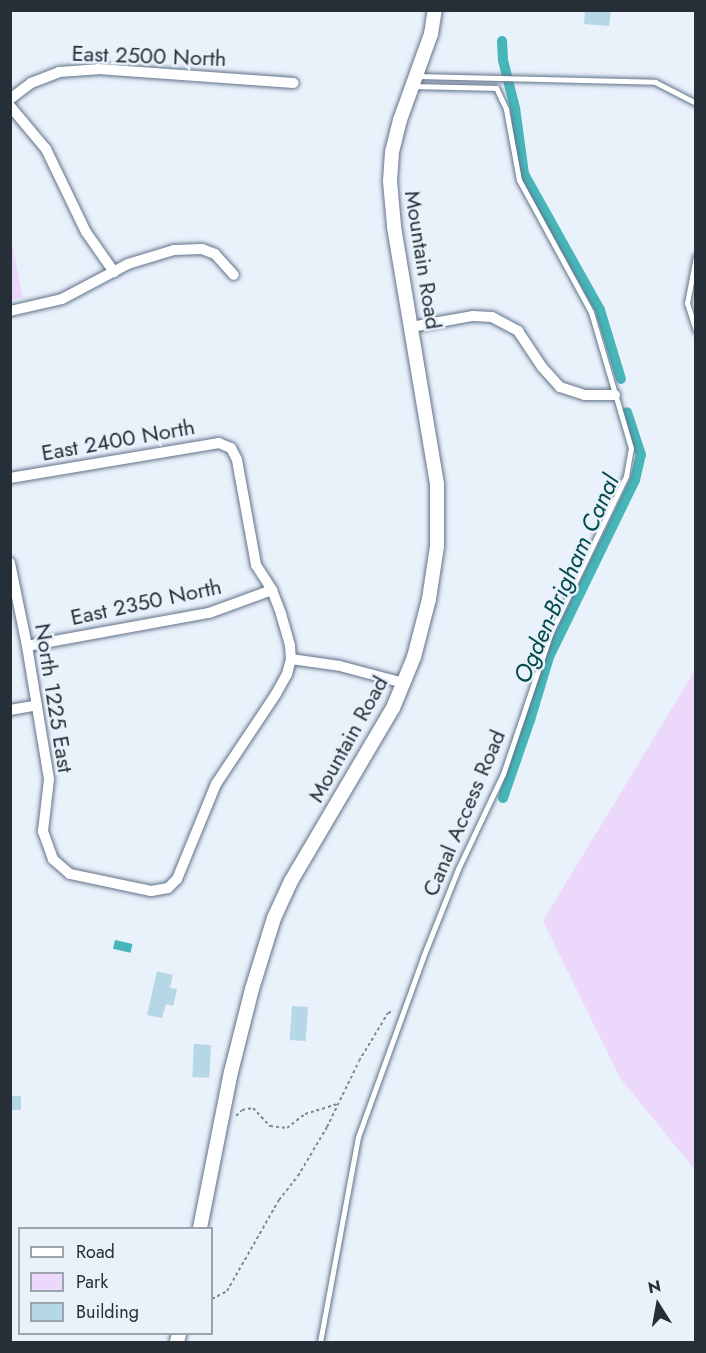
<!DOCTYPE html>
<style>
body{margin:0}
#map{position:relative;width:706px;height:1353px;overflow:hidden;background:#e9f1fb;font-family:Jost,sans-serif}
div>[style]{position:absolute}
.green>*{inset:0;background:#ecd8fa}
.water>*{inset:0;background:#46b6b9;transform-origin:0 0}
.canal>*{height:10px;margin:-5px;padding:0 5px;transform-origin:5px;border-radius:5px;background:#46b6b9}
.building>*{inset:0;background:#b5d7e6;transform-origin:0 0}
.path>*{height:2px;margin-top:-1px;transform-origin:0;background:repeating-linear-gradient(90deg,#818993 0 3px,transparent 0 6px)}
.roads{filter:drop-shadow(0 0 2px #607289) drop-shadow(0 0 2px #607289)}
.service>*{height:5px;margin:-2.5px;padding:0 2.5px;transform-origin:2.5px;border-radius:2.5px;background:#fff}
.minor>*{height:10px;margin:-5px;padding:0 5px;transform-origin:5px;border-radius:5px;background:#fff}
.tertiary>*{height:14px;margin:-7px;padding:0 7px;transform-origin:7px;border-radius:7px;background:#fff}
span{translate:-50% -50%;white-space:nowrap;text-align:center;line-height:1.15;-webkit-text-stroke:5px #e9f1fb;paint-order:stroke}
.street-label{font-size:22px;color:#262e38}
.water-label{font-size:24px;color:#024a4b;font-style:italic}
.frame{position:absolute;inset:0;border:12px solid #262e38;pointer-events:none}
.legend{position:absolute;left:18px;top:1227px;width:195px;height:108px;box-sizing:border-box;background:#e9f1fb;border:2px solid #9ba3ad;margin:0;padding:8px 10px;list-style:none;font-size:18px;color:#262e38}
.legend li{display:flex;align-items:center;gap:12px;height:30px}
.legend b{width:30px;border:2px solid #9ba3ad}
.north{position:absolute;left:628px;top:1275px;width:60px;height:60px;-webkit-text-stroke:4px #e9f1fb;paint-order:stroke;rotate:349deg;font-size:16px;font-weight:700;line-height:24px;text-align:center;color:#262e38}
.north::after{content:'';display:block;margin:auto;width:21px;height:27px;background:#262e38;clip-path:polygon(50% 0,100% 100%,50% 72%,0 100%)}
</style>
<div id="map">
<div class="green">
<i style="clip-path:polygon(10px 233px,23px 298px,11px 300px,10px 300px)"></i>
<i style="clip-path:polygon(695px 670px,695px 1170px,620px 1078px,543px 921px)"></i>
</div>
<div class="water">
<i style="left:115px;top:940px;width:18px;height:9px;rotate:13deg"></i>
</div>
<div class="canal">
<i style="left:502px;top:41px;width:19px;rotate:87deg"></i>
<i style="left:503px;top:60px;width:49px;rotate:76deg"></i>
<i style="left:515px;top:108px;width:67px;rotate:82.2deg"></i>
<i style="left:524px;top:174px;width:156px;rotate:60.8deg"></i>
<i style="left:600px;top:310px;width:72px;rotate:73.1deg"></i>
<i style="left:503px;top:798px;width:83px;rotate:-70.9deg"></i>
<i style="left:530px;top:720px;width:66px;rotate:-73.2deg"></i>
<i style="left:549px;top:657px;width:197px;rotate:-64.1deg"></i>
<i style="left:635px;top:480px;width:26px;rotate:-77deg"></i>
<i style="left:641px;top:455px;width:45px;rotate:-108deg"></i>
</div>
<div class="building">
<i style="clip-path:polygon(585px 10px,611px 10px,609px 26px,584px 24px)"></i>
<i style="clip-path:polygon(157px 971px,173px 975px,170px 988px,177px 989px,173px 1006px,166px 1004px,162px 1018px,147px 1015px)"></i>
<i style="left:292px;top:1006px;width:16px;height:34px;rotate:4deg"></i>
<i style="left:194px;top:1044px;width:17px;height:33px;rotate:3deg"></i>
<i style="left:21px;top:1096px;width:14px;height:11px;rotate:90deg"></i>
</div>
<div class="path">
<i style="left:236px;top:1116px;width:8px;rotate:-45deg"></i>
<i style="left:242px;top:1110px;width:11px;rotate:-10deg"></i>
<i style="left:253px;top:1108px;width:25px;rotate:47deg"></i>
<i style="left:270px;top:1126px;width:17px;rotate:7deg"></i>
<i style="left:287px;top:1128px;width:23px;rotate:-38deg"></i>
<i style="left:305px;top:1114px;width:34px;rotate:-17deg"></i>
<i style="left:212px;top:1299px;width:17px;rotate:-28deg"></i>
<i style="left:227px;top:1291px;width:105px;rotate:-60.3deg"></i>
<i style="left:279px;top:1200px;width:31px;rotate:-52deg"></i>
<i style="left:298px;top:1176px;width:57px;rotate:-59.4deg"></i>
<i style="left:327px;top:1127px;width:73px;rotate:-64.1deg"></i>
<i style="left:359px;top:1061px;width:56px;rotate:-58.9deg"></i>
<i style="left:388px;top:1013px;width:6px;rotate:-18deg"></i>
</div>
<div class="roads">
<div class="service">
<i style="left:417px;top:76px;width:238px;rotate:1.4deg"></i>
<i style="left:655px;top:82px;width:46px;rotate:27.1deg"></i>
<i style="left:696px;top:256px;width:48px;rotate:100.8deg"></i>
<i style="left:687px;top:303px;width:29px;rotate:72deg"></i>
<i style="left:320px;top:1342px;width:208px;rotate:-79.5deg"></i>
<i style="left:358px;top:1137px;width:191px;rotate:-70.1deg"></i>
<i style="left:423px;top:957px;width:95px;rotate:-68.3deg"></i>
<i style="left:458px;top:869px;width:105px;rotate:-64.7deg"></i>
<i style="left:503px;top:774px;width:150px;rotate:-71.3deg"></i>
<i style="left:551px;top:632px;width:173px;rotate:-64.3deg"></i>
<i style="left:626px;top:476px;width:28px;rotate:-80deg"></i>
<i style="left:631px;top:448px;width:142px;rotate:-106.4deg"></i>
<i style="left:591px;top:312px;width:150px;rotate:-118.6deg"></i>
<i style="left:519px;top:180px;width:72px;rotate:-100.4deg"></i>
<i style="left:506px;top:109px;width:23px;rotate:-115deg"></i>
<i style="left:496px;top:88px;width:82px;rotate:-178.6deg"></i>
</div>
<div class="minor">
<i style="left:10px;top:99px;width:26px;rotate:-37deg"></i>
<i style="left:31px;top:83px;width:30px;rotate:-21deg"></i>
<i style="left:59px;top:72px;width:39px;rotate:-4deg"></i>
<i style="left:98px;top:69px;width:196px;rotate:4.1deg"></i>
<i style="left:10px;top:106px;width:56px;rotate:50.1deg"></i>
<i style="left:46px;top:149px;width:92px;rotate:64.3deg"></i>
<i style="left:86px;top:232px;width:49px;rotate:55deg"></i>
<i style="left:10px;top:311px;width:53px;rotate:-13deg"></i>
<i style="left:62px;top:299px;width:75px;rotate:-27.9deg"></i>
<i style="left:128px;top:264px;width:48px;rotate:-16.9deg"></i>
<i style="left:174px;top:250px;width:28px;rotate:-2deg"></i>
<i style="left:202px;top:249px;width:14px;rotate:21deg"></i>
<i style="left:215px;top:254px;width:28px;rotate:48deg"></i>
<i style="left:411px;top:327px;width:63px;rotate:-10.1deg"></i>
<i style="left:473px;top:316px;width:19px;rotate:3deg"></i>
<i style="left:492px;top:317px;width:30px;rotate:28deg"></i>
<i style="left:518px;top:331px;width:43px;rotate:56.3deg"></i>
<i style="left:542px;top:367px;width:27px;rotate:48deg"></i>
<i style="left:560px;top:387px;width:26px;rotate:18deg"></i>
<i style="left:585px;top:395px;width:30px"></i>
<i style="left:10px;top:478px;width:212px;rotate:-9.5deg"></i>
<i style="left:219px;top:443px;width:13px;rotate:23deg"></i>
<i style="left:231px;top:448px;width:13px;rotate:63deg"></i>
<i style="left:237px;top:460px;width:107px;rotate:79.7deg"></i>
<i style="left:256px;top:565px;width:30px;rotate:57deg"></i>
<i style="left:272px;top:590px;width:26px;rotate:69deg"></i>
<i style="left:281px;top:614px;width:33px;rotate:74deg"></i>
<i style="left:290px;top:646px;width:13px;rotate:86deg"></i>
<i style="left:291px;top:659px;width:16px;rotate:105deg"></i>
<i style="left:287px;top:674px;width:23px;rotate:119deg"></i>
<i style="left:276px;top:694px;width:108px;rotate:123.7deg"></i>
<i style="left:216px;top:784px;width:103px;rotate:112.3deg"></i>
<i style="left:177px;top:879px;width:13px;rotate:135deg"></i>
<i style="left:168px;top:888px;width:17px;rotate:170deg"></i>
<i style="left:151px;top:891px;width:83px;rotate:-168.1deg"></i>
<i style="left:70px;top:874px;width:23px;rotate:-139deg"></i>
<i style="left:53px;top:859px;width:30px;rotate:-110deg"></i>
<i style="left:43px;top:831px;width:52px;rotate:-83.4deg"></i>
<i style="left:49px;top:779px;width:135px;rotate:-99.4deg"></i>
<i style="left:27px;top:646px;width:85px;rotate:-101.6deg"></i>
<i style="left:27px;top:646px;width:185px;rotate:-10.3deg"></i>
<i style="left:209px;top:613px;width:67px;rotate:-20.1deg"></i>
<i style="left:291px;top:659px;width:49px;rotate:8.1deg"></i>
<i style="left:340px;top:666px;width:66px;rotate:14.9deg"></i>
<i style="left:10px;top:710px;width:27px;rotate:-10deg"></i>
</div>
<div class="tertiary">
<i style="left:200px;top:1228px;width:159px;rotate:-78.8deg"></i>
<i style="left:231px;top:1072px;width:86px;rotate:-75.8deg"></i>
<i style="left:252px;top:989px;width:74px;rotate:-72.8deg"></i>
<i style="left:274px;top:918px;width:41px;rotate:-65.3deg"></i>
<i style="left:291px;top:881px;width:201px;rotate:-59.5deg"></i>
<i style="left:393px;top:708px;width:55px;rotate:-67.6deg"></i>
<i style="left:414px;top:657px;width:60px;rotate:-75.5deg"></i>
<i style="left:429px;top:599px;width:54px;rotate:-81.4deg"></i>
<i style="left:437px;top:546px;width:62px;rotate:-90deg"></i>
<i style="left:437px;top:484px;width:262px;rotate:-99.5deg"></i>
<i style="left:394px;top:226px;width:45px;rotate:-95.1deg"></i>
<i style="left:390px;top:181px;width:29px;rotate:-86deg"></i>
<i style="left:392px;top:152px;width:33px;rotate:-76deg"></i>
<i style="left:400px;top:120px;width:91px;rotate:-70.2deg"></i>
<i style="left:431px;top:34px;width:24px;rotate:-81deg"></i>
<i style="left:177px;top:1342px;width:8px;rotate:-76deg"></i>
</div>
</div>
<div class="street-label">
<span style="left:149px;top:56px;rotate:2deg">East 2500 North</span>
<span style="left:423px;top:260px;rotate:81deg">Mountain Road</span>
<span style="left:118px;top:440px;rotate:-10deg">East 2400 North</span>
<span style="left:146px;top:602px;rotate:-12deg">East 2350 North</span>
<span style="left:54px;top:698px;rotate:81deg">North 1225 East</span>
<span style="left:348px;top:739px;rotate:-61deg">Mountain Road</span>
<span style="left:464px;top:813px;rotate:-67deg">Canal Access Road</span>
</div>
<div class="water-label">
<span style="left:566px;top:579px;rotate:-66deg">Ogden-Brigham Canal</span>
</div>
<div class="frame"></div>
<ul class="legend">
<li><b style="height:8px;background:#fff"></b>Road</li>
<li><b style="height:16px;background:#ecd8fa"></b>Park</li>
<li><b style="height:16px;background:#b5d7e6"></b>Building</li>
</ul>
<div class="north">N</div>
</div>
